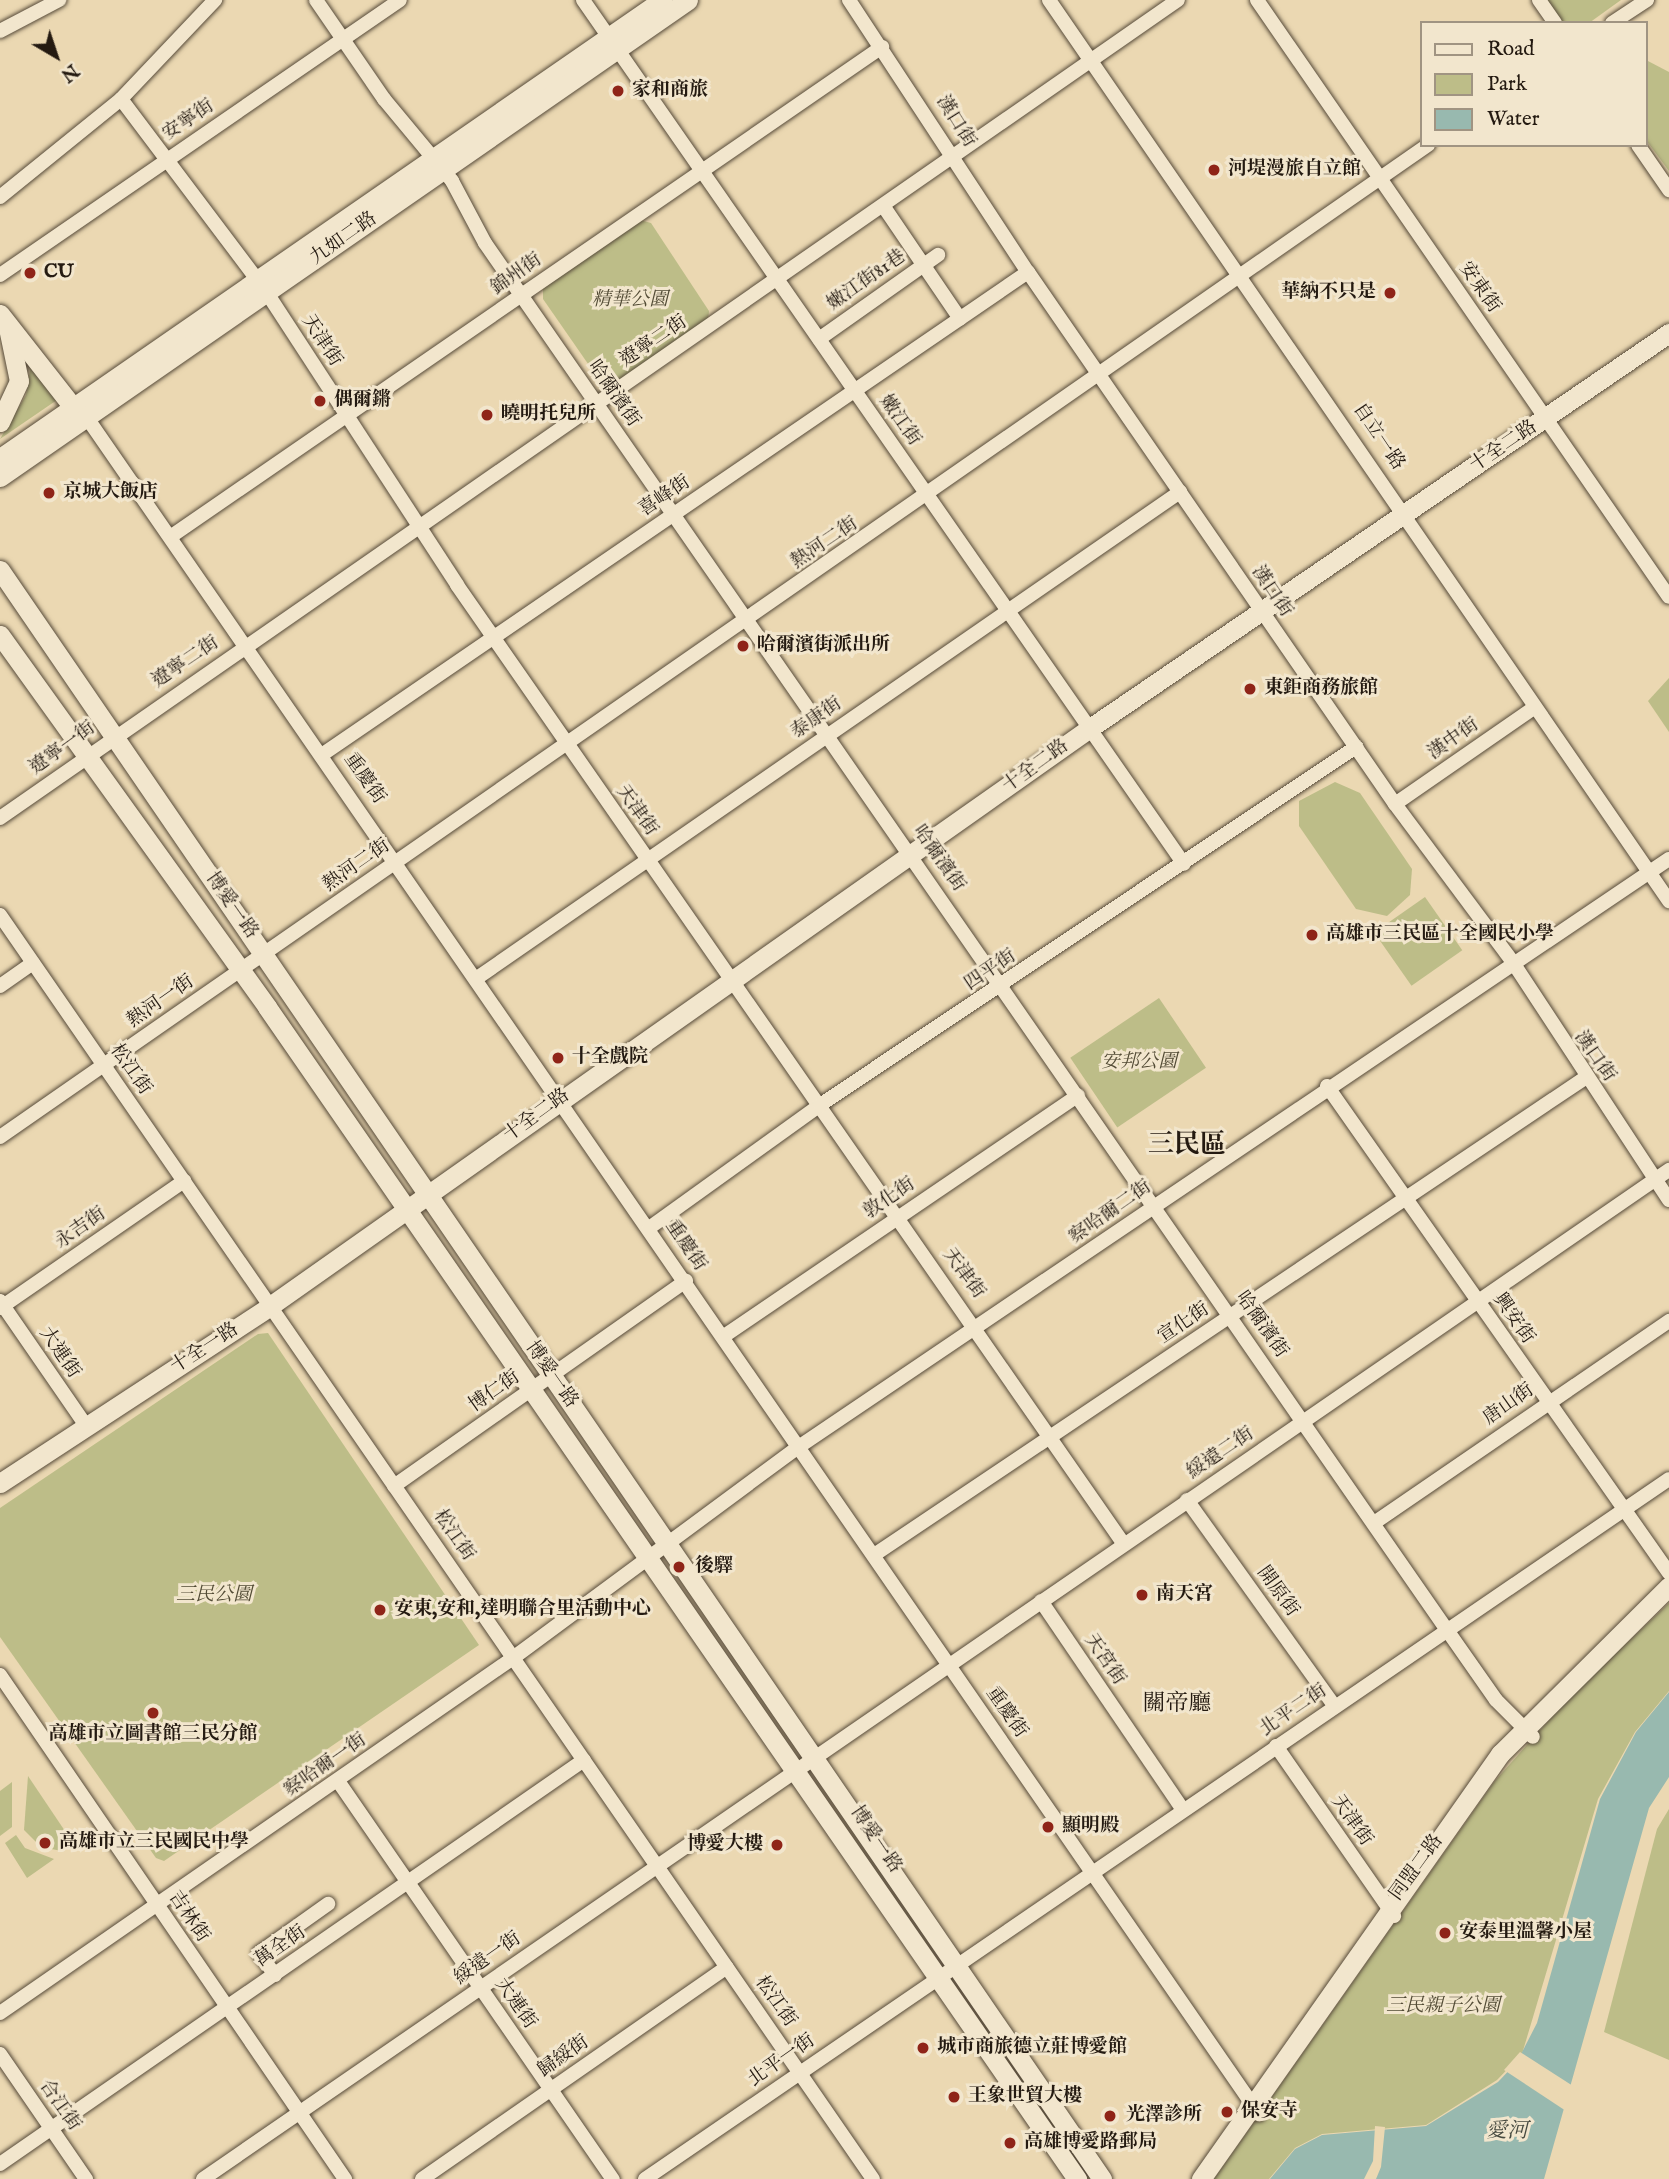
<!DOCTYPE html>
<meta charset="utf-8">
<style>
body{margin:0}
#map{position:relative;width:1669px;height:2179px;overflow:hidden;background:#ebd8b2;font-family:"IM FELL English","Noto Serif TC",serif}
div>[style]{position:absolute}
.green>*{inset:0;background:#bdbd88;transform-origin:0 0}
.water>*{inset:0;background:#98b9af}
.pier>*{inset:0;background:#ebd8b2}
.roads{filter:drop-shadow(0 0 2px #564a39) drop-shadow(0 0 2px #564a39)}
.street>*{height:14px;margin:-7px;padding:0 7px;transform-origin:7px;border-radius:7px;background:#f2e6cd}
.secondary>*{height:19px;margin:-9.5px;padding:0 9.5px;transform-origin:9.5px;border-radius:9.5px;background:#f2e6cd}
.dots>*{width:19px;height:19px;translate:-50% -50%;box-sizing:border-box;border:4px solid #f2e6cd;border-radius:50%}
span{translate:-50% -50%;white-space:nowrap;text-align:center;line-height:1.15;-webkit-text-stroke:6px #f2e6cd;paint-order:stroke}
.poi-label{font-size:19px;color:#241a11;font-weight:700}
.left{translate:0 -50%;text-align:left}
.right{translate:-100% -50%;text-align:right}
.street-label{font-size:19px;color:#241a11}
.park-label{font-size:19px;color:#524b35;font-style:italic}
.water-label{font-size:21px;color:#474a40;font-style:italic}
.quarter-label{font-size:23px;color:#241a11}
.district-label{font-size:26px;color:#241a11;font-weight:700}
.legend{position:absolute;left:1420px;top:21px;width:228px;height:126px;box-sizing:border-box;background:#f2e6cd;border:2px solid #a09482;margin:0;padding:9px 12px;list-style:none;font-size:21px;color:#241a11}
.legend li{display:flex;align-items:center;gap:14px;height:35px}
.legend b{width:35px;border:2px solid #a09482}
.north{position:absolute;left:21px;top:21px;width:70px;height:70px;-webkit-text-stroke:5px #f2e6cd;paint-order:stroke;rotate:141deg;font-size:19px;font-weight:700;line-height:28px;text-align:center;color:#241a11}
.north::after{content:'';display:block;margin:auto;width:24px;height:32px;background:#241a11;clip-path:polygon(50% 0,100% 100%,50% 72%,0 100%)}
</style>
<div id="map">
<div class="green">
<i style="clip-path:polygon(1544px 0,1621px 0,1589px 23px,1559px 23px)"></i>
<i style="clip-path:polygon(1646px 60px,1669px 72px,1669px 171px,1646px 140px)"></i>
<i style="clip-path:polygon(640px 220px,651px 223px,709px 311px,708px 321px,616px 384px,602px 384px,543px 299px,543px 288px)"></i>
<i style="clip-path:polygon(32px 358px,57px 400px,0 439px,26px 395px)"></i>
<i style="clip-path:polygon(1669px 678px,1669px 732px,1648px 701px)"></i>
<i style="clip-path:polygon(1335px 782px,1360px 793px,1412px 869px,1410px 895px,1387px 916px,1356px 909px,1299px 826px,1299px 801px)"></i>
<i style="left:1425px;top:897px;width:65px;height:62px;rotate:55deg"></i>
<i style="left:1159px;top:998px;width:84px;height:107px;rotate:56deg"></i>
<i style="clip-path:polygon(268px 1333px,479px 1645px,164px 1861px,156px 1858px,0 1637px,0 1508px,258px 1334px)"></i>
<i style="clip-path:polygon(1669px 1603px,1669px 1691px,1635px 1732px,1598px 1799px,1522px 2054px,1497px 2080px,1426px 2125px,1322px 2134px,1295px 2148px,1269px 2179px,1214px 2179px,1494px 1782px,1567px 1700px)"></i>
<i style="clip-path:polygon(28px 1776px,73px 1843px,62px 1851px,41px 1847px,24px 1830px)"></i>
<i style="clip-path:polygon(12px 1782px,12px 1827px,0 1836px,0 1791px)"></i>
<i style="clip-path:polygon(1669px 1809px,1669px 2060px,1604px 2032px,1657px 1829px)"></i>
<i style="clip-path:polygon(16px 1835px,25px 1848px,54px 1859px,27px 1878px,5px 1843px)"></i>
</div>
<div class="water">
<i style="clip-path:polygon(1669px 1692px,1669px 1777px,1649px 1808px,1544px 2179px,1270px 2179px,1295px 2149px,1322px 2135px,1426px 2126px,1498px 2082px,1517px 2062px,1537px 2023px,1600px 1799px,1636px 1732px)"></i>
</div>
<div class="pier">
<i style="clip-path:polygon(1520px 2052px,1573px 2086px,1566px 2111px,1504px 2070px)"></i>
<i style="clip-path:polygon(1375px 2126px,1385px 2127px,1381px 2167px,1376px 2179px,1364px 2179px,1373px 2161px)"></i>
</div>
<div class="roads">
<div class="street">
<i style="left:316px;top:0;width:120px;rotate:55.5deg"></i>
<i style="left:384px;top:99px;width:107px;rotate:50.3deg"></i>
<i style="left:452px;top:181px;width:70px;rotate:62deg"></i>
<i style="left:485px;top:243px;width:1688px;rotate:55.26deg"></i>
<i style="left:1447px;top:1630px;width:85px;rotate:55deg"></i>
<i style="left:1496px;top:1700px;width:52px;rotate:45deg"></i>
<i style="left:583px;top:0;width:1052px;rotate:55.18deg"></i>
<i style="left:849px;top:0;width:326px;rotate:56.7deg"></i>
<i style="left:1028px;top:272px;width:646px;rotate:55.4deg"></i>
<i style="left:1395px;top:804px;width:196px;rotate:53.3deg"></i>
<i style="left:1512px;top:961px;width:286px;rotate:56.7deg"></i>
<i style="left:1049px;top:0;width:1094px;rotate:55.47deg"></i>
<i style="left:1257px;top:0;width:725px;rotate:55.39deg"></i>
<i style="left:1539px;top:0;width:28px;rotate:55deg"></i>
<i style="left:1612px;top:23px;width:42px;rotate:-33.3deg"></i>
<i style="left:0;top:31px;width:67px;rotate:-27.7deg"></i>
<i style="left:121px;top:99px;width:243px;rotate:53deg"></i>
<i style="left:267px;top:293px;width:348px;rotate:56.9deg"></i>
<i style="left:457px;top:585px;width:1167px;rotate:55.19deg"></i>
<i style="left:1638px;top:145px;width:55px;rotate:55.4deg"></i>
<i style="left:0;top:197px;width:156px;rotate:-39deg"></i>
<i style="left:121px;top:99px;width:137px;rotate:-46.5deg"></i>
<i style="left:884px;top:207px;width:135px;rotate:55.8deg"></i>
<i style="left:0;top:275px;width:485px;rotate:-34.5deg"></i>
<i style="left:819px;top:339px;width:146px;rotate:-35.2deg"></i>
<i style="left:83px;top:412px;width:2069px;rotate:55.36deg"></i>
<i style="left:173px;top:535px;width:861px;rotate:-34.54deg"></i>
<i style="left:323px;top:754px;width:854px;rotate:-34.36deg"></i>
<i style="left:1395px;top:804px;width:170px;rotate:-34.7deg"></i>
<i style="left:0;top:818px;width:1434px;rotate:-34.78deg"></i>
<i style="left:0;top:915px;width:1536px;rotate:55.37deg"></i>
<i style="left:477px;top:978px;width:855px;rotate:-34.66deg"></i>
<i style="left:0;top:986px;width:40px;rotate:-34.9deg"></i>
<i style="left:1327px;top:1086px;width:595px;rotate:54.92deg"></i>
<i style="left:0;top:1137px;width:1739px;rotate:-34.79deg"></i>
<i style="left:649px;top:1228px;width:211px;rotate:-35.7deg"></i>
<i style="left:820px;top:1105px;width:645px;rotate:-33.74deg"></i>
<i style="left:0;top:1301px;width:153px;rotate:55.4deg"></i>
<i style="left:0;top:1308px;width:224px;rotate:-34.6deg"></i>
<i style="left:724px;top:1336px;width:428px;rotate:-34.2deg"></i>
<i style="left:394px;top:1486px;width:357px;rotate:-35.1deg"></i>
<i style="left:1187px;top:1500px;width:254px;rotate:54.4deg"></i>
<i style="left:1374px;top:1523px;width:358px;rotate:-34.4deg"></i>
<i style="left:874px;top:1555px;width:856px;rotate:-33.86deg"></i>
<i style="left:1041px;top:1601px;width:253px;rotate:55.8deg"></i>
<i style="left:0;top:1675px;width:611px;rotate:55.61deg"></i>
<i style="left:1276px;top:1746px;width:207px;rotate:55.2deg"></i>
<i style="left:338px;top:1781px;width:484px;rotate:55.4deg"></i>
<i style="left:275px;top:1975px;width:27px;rotate:-126deg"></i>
<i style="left:259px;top:1953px;width:85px;rotate:-35.4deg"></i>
<i style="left:0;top:2013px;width:624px;rotate:-34.68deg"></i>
<i style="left:513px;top:1658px;width:353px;rotate:-36.5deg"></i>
<i style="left:797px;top:1448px;width:1052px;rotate:-34.04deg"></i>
<i style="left:0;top:2054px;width:152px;rotate:55.5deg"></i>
<i style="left:0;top:2164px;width:710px;rotate:-34.67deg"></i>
<i style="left:203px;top:2179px;width:1780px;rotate:-34.54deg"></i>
<i style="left:422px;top:2179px;width:371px;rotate:-34.8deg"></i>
<i style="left:645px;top:2179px;width:1240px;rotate:-34.36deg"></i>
</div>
<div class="secondary">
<i style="left:0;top:314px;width:118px;rotate:51.9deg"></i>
<i style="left:0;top:422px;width:45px;rotate:-65.1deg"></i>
<i style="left:19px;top:381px;width:54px;rotate:-101.7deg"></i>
<i style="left:0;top:458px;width:805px;rotate:-34.68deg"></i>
<i style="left:0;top:477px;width:837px;rotate:-34.73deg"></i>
<i style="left:0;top:570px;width:1950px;rotate:55.59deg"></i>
<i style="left:0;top:635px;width:458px;rotate:54.3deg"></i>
<i style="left:267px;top:1007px;width:1425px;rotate:55.35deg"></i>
<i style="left:0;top:1483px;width:323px;rotate:-33.2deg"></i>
<i style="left:270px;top:1306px;width:1000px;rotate:-35.18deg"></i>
<i style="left:1087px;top:730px;width:705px;rotate:-34.3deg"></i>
<i style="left:1201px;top:2179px;width:520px;rotate:-54.87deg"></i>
<i style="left:1500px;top:1754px;width:238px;rotate:-44.8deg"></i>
</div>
</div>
<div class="dots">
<i style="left:618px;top:91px;background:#8f2418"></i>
<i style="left:1214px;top:170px;background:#8f2418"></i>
<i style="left:30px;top:273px;background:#8f2418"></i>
<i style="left:1390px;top:293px;background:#8f2418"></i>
<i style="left:320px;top:401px;background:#8f2418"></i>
<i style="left:487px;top:415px;background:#8f2418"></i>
<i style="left:49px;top:493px;background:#8f2418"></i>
<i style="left:743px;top:646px;background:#8f2418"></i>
<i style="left:1250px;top:689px;background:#8f2418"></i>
<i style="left:1312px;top:935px;background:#8f2418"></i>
<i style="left:558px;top:1058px;background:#8f2418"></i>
<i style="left:679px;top:1567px;background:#8f2418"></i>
<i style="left:1142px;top:1595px;background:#8f2418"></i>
<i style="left:380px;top:1610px;background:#8f2418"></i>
<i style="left:153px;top:1713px;background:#8f2418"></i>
<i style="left:1048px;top:1827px;background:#8f2418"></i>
<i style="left:45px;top:1843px;background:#8f2418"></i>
<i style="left:777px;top:1845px;background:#8f2418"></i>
<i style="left:1445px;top:1933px;background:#8f2418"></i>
<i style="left:923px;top:2048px;background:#8f2418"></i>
<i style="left:954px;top:2097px;background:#8f2418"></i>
<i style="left:1227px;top:2112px;background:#8f2418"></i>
<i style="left:1110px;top:2116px;background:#8f2418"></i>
<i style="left:1010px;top:2143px;background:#8f2418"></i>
</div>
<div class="poi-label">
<span class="left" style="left:632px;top:91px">家和商旅</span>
<span class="left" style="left:1228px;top:170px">河堤漫旅自立館</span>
<span class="left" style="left:44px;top:273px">CU</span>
<span class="right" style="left:1376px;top:293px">華納不只是</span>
<span class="left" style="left:334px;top:401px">偶爾鏘</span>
<span class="left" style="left:501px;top:415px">曉明托兒所</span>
<span class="left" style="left:63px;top:493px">京城大飯店</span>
<span class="left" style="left:757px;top:646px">哈爾濱街派出所</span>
<span class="left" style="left:1264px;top:689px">東鉅商務旅館</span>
<span class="left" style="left:1326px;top:935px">高雄市三民區十全國民小學</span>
<span class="left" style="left:572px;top:1058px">十全戲院</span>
<span class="left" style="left:695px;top:1567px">後驛</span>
<span class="left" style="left:1156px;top:1595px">南天宮</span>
<span class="left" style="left:394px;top:1610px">安東,安和,達明聯合里活動中心</span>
<span style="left:153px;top:1735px">高雄市立圖書館三民分館</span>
<span class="left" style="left:1062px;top:1827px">顯明殿</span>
<span class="left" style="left:59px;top:1843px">高雄市立三民國民中學</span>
<span class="right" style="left:763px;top:1845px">博愛大樓</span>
<span class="left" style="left:1459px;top:1933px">安泰里溫馨小屋</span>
<span class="left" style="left:937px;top:2048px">城市商旅德立莊博愛館</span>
<span class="left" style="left:968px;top:2097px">王象世貿大樓</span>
<span class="left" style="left:1241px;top:2112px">保安寺</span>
<span class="left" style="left:1126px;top:2116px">光澤診所</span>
<span class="left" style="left:1024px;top:2143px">高雄博愛路郵局</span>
</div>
<div class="street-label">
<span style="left:189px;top:121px;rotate:-34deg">安寧街</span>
<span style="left:955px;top:122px;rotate:58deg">漢口街</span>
<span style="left:344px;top:239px;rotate:-35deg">九如二路</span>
<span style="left:517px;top:275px;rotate:-35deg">錦州街</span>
<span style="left:867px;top:281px;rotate:-35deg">嫩江街81巷</span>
<span style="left:1479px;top:288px;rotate:55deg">安東街</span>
<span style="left:321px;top:341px;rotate:57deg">天津街</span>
<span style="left:654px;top:342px;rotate:-34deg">遼寧二街</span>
<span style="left:613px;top:394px;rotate:55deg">哈爾濱街</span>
<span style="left:899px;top:421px;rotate:55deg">嫩江街</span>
<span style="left:1378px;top:437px;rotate:56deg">自立一路</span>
<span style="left:1504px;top:447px;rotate:-34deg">十全二路</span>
<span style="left:665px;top:497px;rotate:-34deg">喜峰街</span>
<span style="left:825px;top:544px;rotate:-34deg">熱河二街</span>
<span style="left:1271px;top:592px;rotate:56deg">漢口街</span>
<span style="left:186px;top:663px;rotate:-34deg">遼寧二街</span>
<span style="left:817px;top:719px;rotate:-35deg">泰康街</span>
<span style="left:1454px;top:740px;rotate:-35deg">漢中街</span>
<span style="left:63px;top:749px;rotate:-36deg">遼寧一街</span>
<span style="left:1036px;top:767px;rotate:-36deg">十全二路</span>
<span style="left:364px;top:779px;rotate:55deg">重慶街</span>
<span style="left:636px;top:811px;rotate:55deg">天津街</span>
<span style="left:938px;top:859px;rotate:55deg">哈爾濱街</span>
<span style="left:357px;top:866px;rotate:-35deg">熱河二街</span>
<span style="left:231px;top:906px;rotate:55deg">博愛一路</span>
<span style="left:991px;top:971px;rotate:-34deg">四平街</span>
<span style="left:161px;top:1002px;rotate:-35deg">熱河一街</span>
<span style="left:1594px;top:1057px;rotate:55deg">漢口街</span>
<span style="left:130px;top:1070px;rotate:55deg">松江街</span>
<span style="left:537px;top:1116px;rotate:-36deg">十全二路</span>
<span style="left:890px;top:1199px;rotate:-34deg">敦化街</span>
<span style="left:1111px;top:1213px;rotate:-35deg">察哈爾二街</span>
<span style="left:81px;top:1229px;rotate:-35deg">永吉街</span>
<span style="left:685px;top:1246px;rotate:56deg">重慶街</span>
<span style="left:963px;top:1274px;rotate:54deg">天津街</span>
<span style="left:1513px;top:1319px;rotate:55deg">興安街</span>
<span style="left:1184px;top:1324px;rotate:-34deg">宣化街</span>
<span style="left:1261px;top:1325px;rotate:55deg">哈爾濱街</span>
<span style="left:205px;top:1349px;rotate:-33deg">十全一路</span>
<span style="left:59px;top:1353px;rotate:56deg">大連街</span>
<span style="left:551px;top:1375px;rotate:55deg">博愛一路</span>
<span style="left:495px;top:1392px;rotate:-35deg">博仁街</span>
<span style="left:1509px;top:1405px;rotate:-35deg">唐山街</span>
<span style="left:1221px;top:1454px;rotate:-34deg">綏遠二街</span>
<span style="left:453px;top:1536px;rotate:55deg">松江街</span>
<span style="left:1277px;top:1592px;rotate:54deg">開原街</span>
<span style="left:1104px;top:1660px;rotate:56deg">天宮街</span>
<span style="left:1294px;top:1711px;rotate:-34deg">北平二街</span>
<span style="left:1006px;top:1713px;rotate:55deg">重慶街</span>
<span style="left:326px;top:1766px;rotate:-35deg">察哈爾一街</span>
<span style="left:1351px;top:1821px;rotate:55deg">天津街</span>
<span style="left:875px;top:1840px;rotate:56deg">博愛一路</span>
<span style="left:1417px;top:1868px;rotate:-54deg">同盟二路</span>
<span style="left:188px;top:1917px;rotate:56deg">吉林街</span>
<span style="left:281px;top:1947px;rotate:-35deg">萬全街</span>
<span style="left:488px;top:1959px;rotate:-35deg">綏遠一街</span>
<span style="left:775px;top:2002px;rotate:55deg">松江街</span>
<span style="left:515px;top:2004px;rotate:55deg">大連街</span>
<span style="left:564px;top:2057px;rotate:-35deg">歸綏街</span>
<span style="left:782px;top:2061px;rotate:-35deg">北平一街</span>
<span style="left:59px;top:2106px;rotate:55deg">合江街</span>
</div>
<div class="park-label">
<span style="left:630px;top:301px">精華公園</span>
<span style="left:1139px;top:1063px">安邦公園</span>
<span style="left:214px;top:1596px">三民公園</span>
<span style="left:1443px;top:2007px">三民親子公園</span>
</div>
<div class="water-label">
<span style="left:1507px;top:2132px">愛河</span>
</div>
<div class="quarter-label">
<span style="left:1177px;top:1704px">關帝廳</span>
</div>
<div class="district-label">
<span style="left:1187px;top:1145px">三民區</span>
</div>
<ul class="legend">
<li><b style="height:9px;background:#f2e6cd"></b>Road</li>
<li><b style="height:19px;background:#bdbd88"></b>Park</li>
<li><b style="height:19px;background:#98b9af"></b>Water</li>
</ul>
<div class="north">N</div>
</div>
